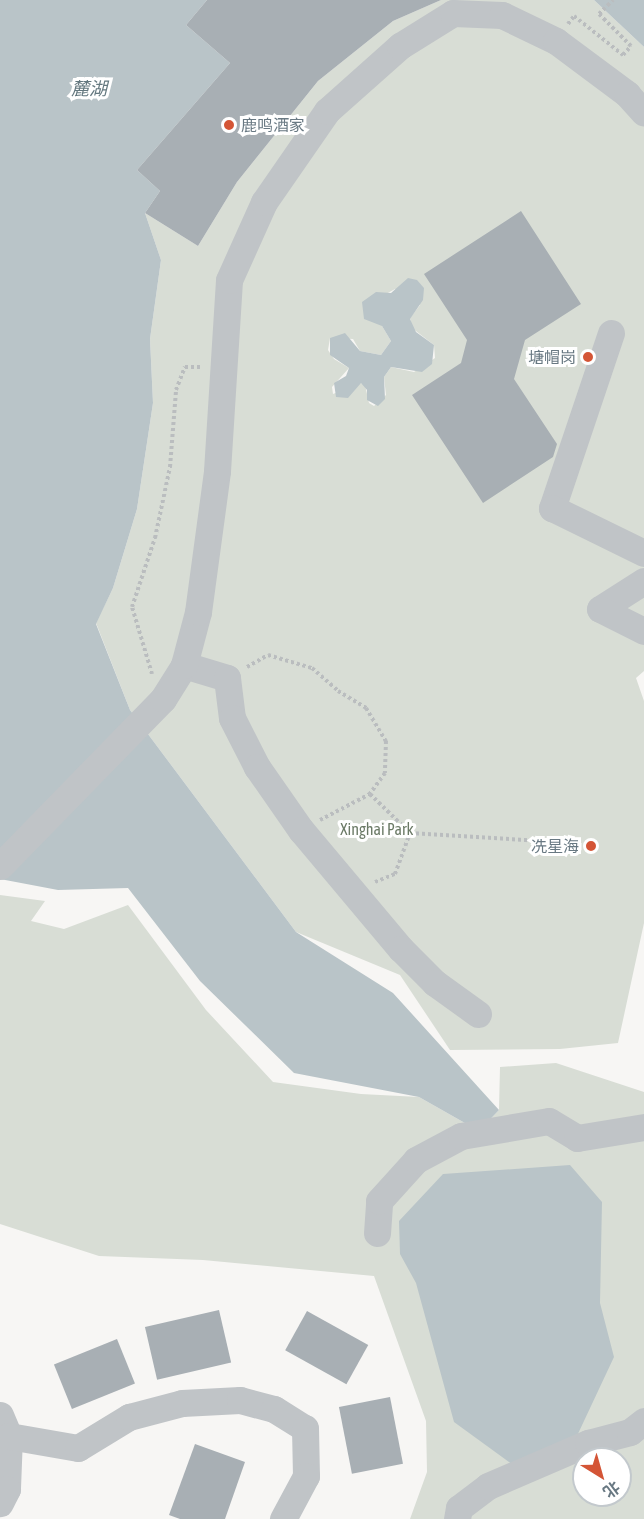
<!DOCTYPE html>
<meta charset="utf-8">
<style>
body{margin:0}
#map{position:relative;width:644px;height:1519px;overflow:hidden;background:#f7f6f4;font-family:"Asap Condensed","Noto Sans SC",sans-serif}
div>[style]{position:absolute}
.green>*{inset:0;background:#d8ddd5}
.water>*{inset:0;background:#b9c4c8}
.building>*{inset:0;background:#a8afb4;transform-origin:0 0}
.path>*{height:4px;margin-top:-2px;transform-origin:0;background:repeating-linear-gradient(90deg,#babdbf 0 3px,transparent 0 6px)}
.minor>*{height:27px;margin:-13.5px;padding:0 13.5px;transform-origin:13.5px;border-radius:13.5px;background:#c0c4c7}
.dots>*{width:16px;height:16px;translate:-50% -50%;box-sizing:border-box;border:3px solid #fff;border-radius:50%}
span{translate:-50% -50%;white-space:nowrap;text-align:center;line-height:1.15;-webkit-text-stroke:6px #fff;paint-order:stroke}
.poi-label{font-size:16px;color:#687882}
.left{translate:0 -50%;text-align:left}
.right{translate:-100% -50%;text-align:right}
.park-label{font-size:16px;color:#6b7a66}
.water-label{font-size:18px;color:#64787f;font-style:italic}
.north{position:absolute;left:572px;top:1447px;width:60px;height:60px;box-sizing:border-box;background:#fff;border:2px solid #c3c9cd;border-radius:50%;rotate:143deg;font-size:16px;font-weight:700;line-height:24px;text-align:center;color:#687882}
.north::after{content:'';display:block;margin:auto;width:21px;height:27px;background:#d45536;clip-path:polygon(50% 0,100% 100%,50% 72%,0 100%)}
</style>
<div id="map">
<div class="green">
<i style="clip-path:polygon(evenodd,441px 0,594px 0,644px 47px,644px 671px,636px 678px,644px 701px,644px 923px,618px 1043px,560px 1049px,450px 1050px,400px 975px,296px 932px,130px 710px,96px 623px,113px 588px,137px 509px,153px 403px,150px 339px,161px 260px,145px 213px,198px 246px,237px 182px,318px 81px,393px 21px,441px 0,395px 289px,420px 305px,410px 318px,412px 328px,434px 345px,435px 358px,414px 372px,391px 367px,384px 377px,386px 395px,374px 406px,369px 403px,365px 385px,361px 383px,333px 394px,332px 387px,349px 368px,334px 359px,328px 350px,330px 338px,353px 339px,360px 351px,381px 355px,391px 341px,382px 326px,386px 294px,395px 289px)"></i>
<i style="clip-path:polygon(evenodd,0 895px,45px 901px,31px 921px,64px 929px,128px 905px,206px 1010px,273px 1082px,361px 1094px,419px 1097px,479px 1131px,499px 1110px,500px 1067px,556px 1063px,644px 1092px,644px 1519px,410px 1519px,427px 1472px,426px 1421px,374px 1276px,203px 1260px,99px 1256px,0 1224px,0 895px,584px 1459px,620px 1459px,620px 1495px,584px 1495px,584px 1459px)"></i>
</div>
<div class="water">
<i style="clip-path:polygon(0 0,207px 0,186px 25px,230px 63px,137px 170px,160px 191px,145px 213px,161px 260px,150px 339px,153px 403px,137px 509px,113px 588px,96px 624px,130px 710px,296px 932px,393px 993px,499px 1110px,479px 1131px,419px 1097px,294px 1073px,200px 981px,128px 888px,58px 890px,0 879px)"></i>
<i style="clip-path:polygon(594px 0,644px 0,644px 47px)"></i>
<i style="clip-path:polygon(408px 278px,417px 280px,424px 288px,423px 300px,410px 319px,416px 332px,434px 345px,432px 364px,422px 372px,391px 367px,384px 377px,385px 399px,378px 406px,367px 400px,367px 390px,361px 383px,348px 398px,336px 397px,334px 383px,346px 376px,349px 368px,330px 355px,330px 338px,345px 333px,360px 351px,381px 355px,391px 341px,382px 326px,364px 319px,362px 302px,376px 292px,391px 293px)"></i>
<i style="clip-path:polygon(570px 1165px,602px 1202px,600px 1303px,614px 1357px,576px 1438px,513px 1465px,454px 1422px,416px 1283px,400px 1254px,399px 1221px,443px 1174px)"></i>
</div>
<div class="building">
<i style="clip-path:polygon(207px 0,441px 0,393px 21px,318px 81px,237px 182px,198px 246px,145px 213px,160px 191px,137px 170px,230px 63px,186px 25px)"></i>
<i style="clip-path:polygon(521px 211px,581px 304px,525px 340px,514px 379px,557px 444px,553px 457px,483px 503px,412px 395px,461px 363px,467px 340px,424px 274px)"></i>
<i style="left:219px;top:1310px;width:54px;height:76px;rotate:77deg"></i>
<i style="left:307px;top:1311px;width:70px;height:45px;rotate:29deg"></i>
<i style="left:117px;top:1339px;width:48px;height:68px;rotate:68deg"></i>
<i style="left:390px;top:1397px;width:68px;height:52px;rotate:79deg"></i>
<i style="clip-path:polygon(195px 1444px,245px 1462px,225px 1519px,180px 1519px,169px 1515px)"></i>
</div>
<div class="path">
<i style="left:568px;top:24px;width:10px;rotate:-53deg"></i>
<i style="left:574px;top:16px;width:63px;rotate:38.5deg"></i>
<i style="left:623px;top:55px;width:12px;rotate:-48deg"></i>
<i style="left:631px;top:46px;width:45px;rotate:-135deg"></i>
<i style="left:599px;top:14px;width:20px;rotate:-45deg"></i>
<i style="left:247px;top:667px;width:24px;rotate:-30deg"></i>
<i style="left:268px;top:655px;width:46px;rotate:16.5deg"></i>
<i style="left:312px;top:668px;width:35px;rotate:41deg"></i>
<i style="left:338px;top:691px;width:33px;rotate:31deg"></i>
<i style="left:366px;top:708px;width:39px;rotate:59deg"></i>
<i style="left:386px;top:741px;width:32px;rotate:92deg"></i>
<i style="left:385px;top:773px;width:26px;rotate:126deg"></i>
<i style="left:370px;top:794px;width:56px;rotate:44.3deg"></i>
<i style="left:410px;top:833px;width:165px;rotate:3.5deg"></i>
<i style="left:152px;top:674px;width:70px;rotate:-106.6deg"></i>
<i style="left:132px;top:607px;width:73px;rotate:-71.6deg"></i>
<i style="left:155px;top:538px;width:73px;rotate:-78.1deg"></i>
<i style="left:170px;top:467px;width:77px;rotate:-85.5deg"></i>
<i style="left:176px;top:390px;width:25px;rotate:-69deg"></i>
<i style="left:185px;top:367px;width:17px"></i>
<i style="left:320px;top:820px;width:56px;rotate:-27.5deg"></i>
<i style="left:375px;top:882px;width:22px;rotate:-22deg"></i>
<i style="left:395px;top:874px;width:44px;rotate:-69.9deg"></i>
</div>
<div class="minor">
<i style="left:611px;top:333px;width:185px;rotate:108.6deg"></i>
<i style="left:552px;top:508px;width:102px;rotate:26.1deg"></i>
<i style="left:644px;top:581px;width:52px;rotate:147.5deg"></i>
<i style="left:600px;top:609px;width:49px;rotate:26.6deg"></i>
<i style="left:184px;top:665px;width:45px;rotate:16.8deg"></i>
<i style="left:227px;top:678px;width:40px;rotate:82.9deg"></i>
<i style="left:232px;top:718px;width:55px;rotate:63deg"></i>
<i style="left:257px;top:767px;width:77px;rotate:55.1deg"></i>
<i style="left:301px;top:830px;width:155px;rotate:50deg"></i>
<i style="left:401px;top:949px;width:48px;rotate:45deg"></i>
<i style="left:435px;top:983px;width:53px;rotate:35.8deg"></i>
<i style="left:0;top:866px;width:233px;rotate:-45.7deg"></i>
<i style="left:163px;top:699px;width:40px;rotate:-58deg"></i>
<i style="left:184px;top:665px;width:55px;rotate:-75.2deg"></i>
<i style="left:198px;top:612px;width:142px;rotate:-82.3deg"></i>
<i style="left:217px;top:471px;width:191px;rotate:-86.4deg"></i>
<i style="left:229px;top:280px;width:85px;rotate:-65.8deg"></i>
<i style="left:264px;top:202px;width:111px;rotate:-55.3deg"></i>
<i style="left:327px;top:111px;width:98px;rotate:-41.7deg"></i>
<i style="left:400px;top:46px;width:62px;rotate:-31.9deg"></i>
<i style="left:453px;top:13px;width:49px;rotate:2.3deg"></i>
<i style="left:502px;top:15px;width:60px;rotate:25.7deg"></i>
<i style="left:556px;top:41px;width:89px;rotate:36.7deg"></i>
<i style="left:627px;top:94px;width:25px;rotate:48deg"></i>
<i style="left:377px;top:1233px;width:32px;rotate:-86deg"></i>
<i style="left:379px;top:1201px;width:55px;rotate:-47.9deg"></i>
<i style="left:416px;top:1160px;width:51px;rotate:-28.1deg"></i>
<i style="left:461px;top:1136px;width:89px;rotate:-9.7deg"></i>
<i style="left:549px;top:1121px;width:33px;rotate:31deg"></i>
<i style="left:577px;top:1138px;width:68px;rotate:-9.3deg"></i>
<i style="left:0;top:1415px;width:23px;rotate:67deg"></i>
<i style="left:9px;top:1436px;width:53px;rotate:92.2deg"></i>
<i style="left:7px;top:1489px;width:16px;rotate:117deg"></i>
<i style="left:9px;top:1436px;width:70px;rotate:9.9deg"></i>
<i style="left:78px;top:1448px;width:60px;rotate:-31.3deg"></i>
<i style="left:129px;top:1417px;width:55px;rotate:-14.8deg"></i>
<i style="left:182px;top:1403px;width:58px;rotate:-3deg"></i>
<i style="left:240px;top:1400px;width:35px;rotate:15deg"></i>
<i style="left:274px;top:1409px;width:36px;rotate:32deg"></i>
<i style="left:305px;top:1428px;width:48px;rotate:88.8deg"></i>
<i style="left:306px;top:1476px;width:49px;rotate:118.1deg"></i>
<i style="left:457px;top:1519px;width:11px;rotate:-80deg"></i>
<i style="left:459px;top:1508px;width:36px;rotate:-37deg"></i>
<i style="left:488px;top:1486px;width:109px;rotate:-23.3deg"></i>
<i style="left:588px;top:1443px;width:43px;rotate:-14.7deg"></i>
<i style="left:630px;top:1432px;width:18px;rotate:-38deg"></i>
</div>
<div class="dots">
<i style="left:229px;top:125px;background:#d45536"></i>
<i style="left:588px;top:357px;background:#d45536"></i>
<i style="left:591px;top:846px;background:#d45536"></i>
</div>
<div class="poi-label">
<span class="left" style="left:241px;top:125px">鹿鸣酒家</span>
<span class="right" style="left:576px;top:357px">塘帽岗</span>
<span class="right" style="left:579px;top:846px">冼星海</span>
</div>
<div class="park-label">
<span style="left:377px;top:829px">Xinghai Park</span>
</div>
<div class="water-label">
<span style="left:89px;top:89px">麓湖</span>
</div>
<div class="north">北</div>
</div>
